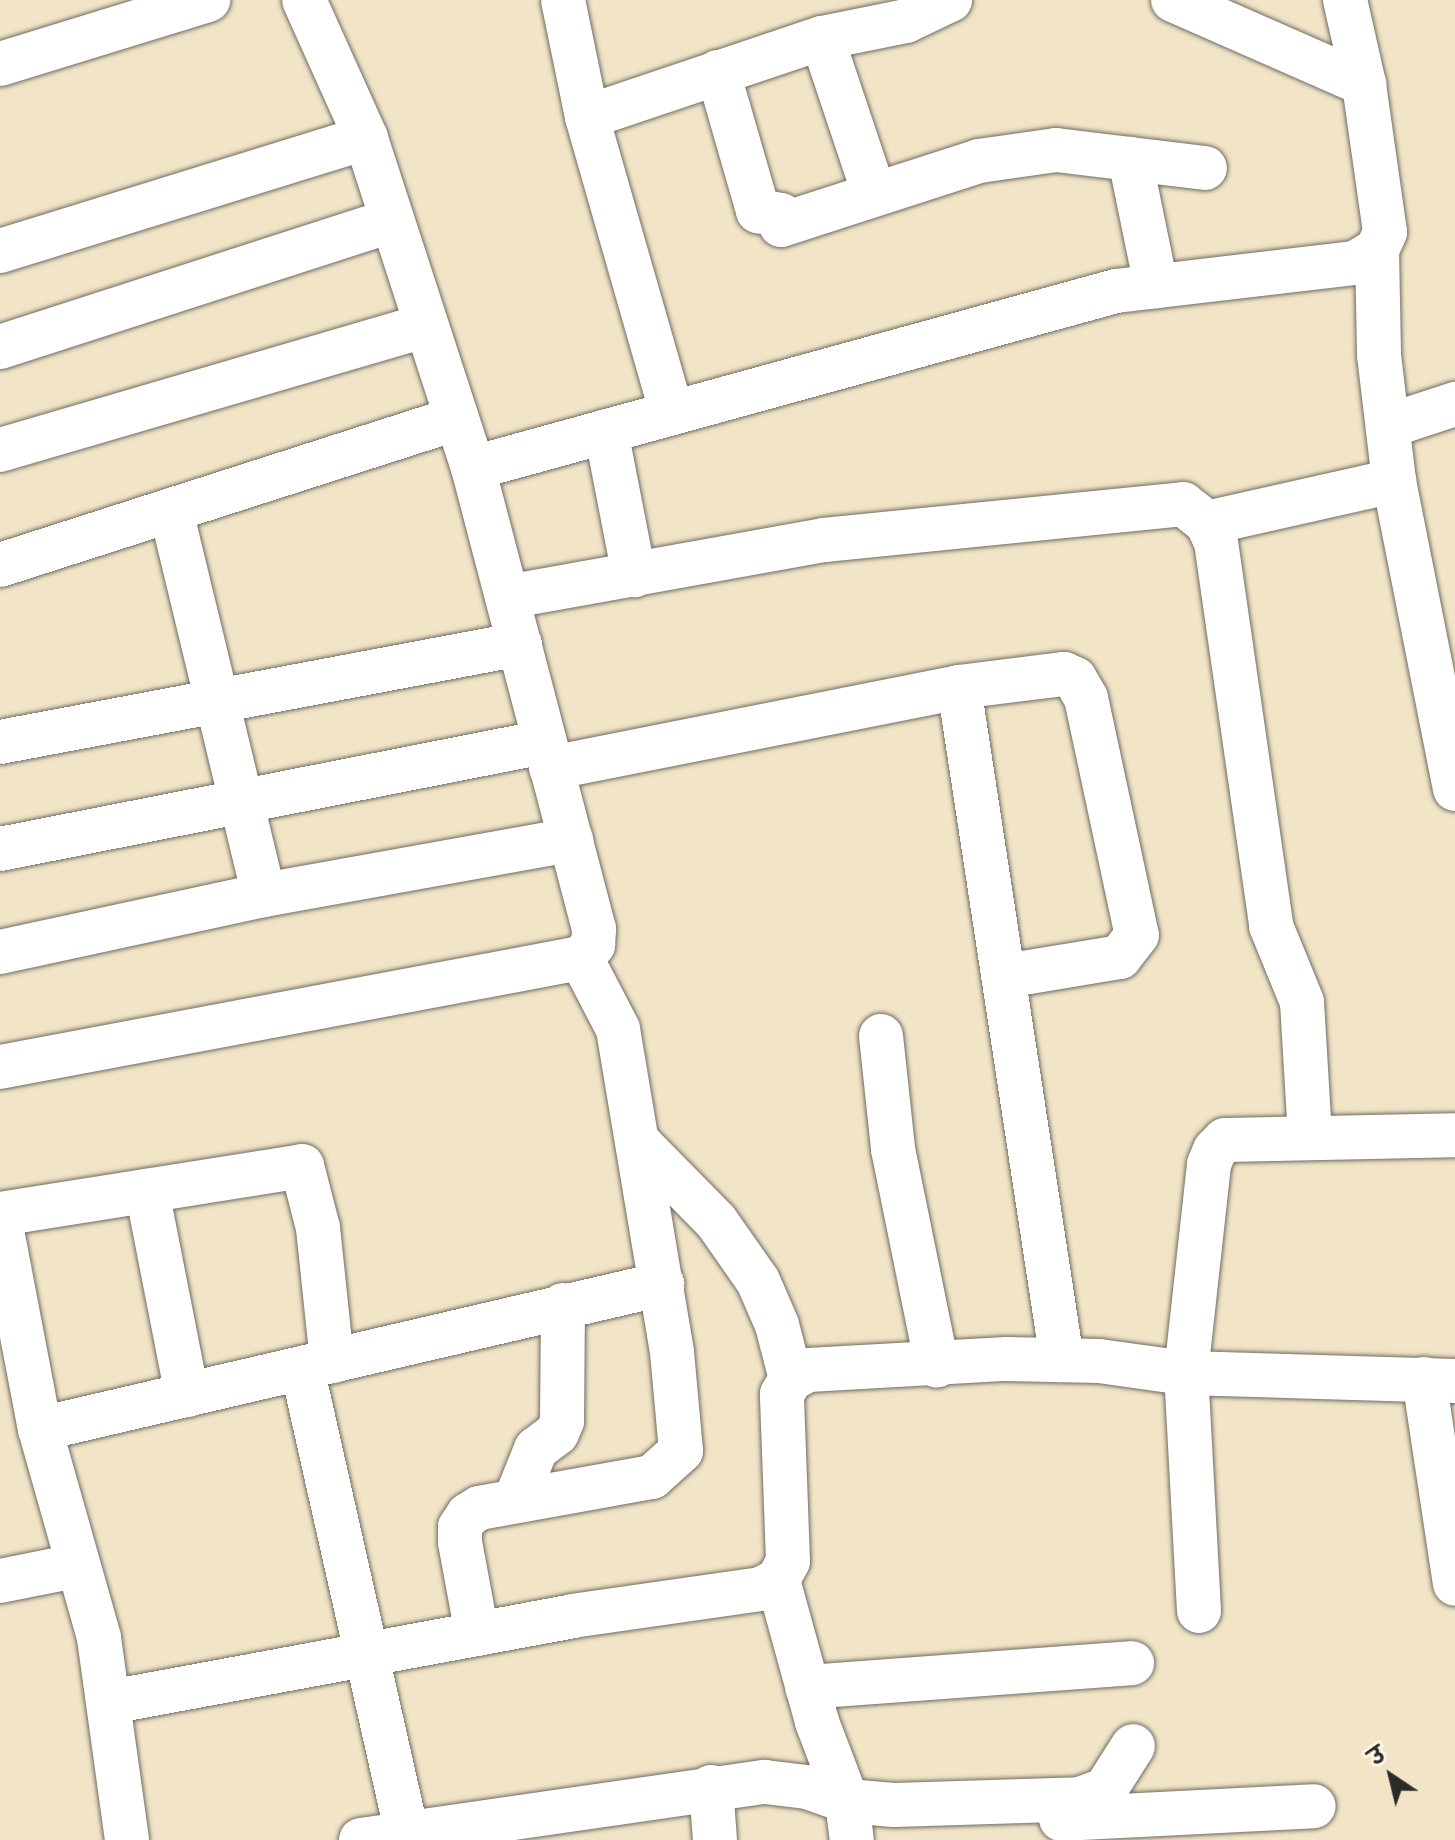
<!DOCTYPE html>
<meta charset="utf-8">
<style>
body{margin:0}
#map{position:relative;width:1455px;height:1840px;overflow:hidden;background:#f1e4c7;font-family:Caveat,"Playpen Sans Deva",sans-serif}
div>[style]{position:absolute}
.roads{filter:drop-shadow(0 0 2px #706c62) drop-shadow(0 0 2px #706c62)}
.minor>*{height:44px;margin:-22px;padding:0 22px;transform-origin:22px;border-radius:22px;background:#fff}
span{translate:-50% -50%;white-space:nowrap;text-align:center;line-height:1.15;-webkit-text-stroke:6px #fcf5e5;paint-order:stroke}
.north{position:absolute;left:1351px;top:1736px;width:80px;height:80px;-webkit-text-stroke:6px #fcf5e5;paint-order:stroke;rotate:325deg;font-size:22px;font-weight:700;line-height:32px;text-align:center;color:#2b2b2b}
.north::after{content:'';display:block;margin:auto;width:28px;height:36px;background:#2b2b2b;clip-path:polygon(50% 0,100% 100%,50% 72%,0 100%)}
</style>
<div id="map">
<div class="roads">
<div class="minor">
<i style="left:563px;top:0;width:119px;rotate:78.4deg"></i>
<i style="left:587px;top:117px;width:308px;rotate:74deg"></i>
<i style="left:1173px;top:0;width:209px;rotate:23.7deg"></i>
<i style="left:822px;top:38px;width:163px;rotate:71.5deg"></i>
<i style="left:0;top:64px;width:218px;rotate:-17.1deg"></i>
<i style="left:718px;top:72px;width:145px;rotate:73.9deg"></i>
<i style="left:758px;top:211px;width:23px;rotate:10deg"></i>
<i style="left:781px;top:215px;width:10px;rotate:90deg"></i>
<i style="left:781px;top:225px;width:208px;rotate:-17.9deg"></i>
<i style="left:979px;top:161px;width:78px;rotate:-8.1deg"></i>
<i style="left:1056px;top:150px;width:150px;rotate:6.9deg"></i>
<i style="left:587px;top:117px;width:248px;rotate:-18.6deg"></i>
<i style="left:822px;top:38px;width:86px;rotate:-11.4deg"></i>
<i style="left:906px;top:21px;width:49px;rotate:-25.5deg"></i>
<i style="left:1130px;top:159px;width:130px;rotate:78.4deg"></i>
<i style="left:1377px;top:250px;width:105px;rotate:88.9deg"></i>
<i style="left:1379px;top:355px;width:127px;rotate:83.2deg"></i>
<i style="left:1394px;top:481px;width:314px;rotate:78.8deg"></i>
<i style="left:0;top:251px;width:383px;rotate:-17.2deg"></i>
<i style="left:0;top:347px;width:410px;rotate:-17.9deg"></i>
<i style="left:1388px;top:426px;width:71px;rotate:-18.2deg"></i>
<i style="left:606px;top:431px;width:147px;rotate:79deg"></i>
<i style="left:0;top:450px;width:443px;rotate:-16.3deg"></i>
<i style="left:473px;top:468px;width:667px;rotate:-15.39deg"></i>
<i style="left:1116px;top:291px;width:241px;rotate:-6.7deg"></i>
<i style="left:1355px;top:263px;width:26px;rotate:-31deg"></i>
<i style="left:1377px;top:250px;width:20px;rotate:-66deg"></i>
<i style="left:1385px;top:232px;width:149px;rotate:-98.1deg"></i>
<i style="left:1364px;top:84px;width:86px;rotate:-102.7deg"></i>
<i style="left:171px;top:511px;width:395px;rotate:76.4deg"></i>
<i style="left:1207px;top:523px;width:192px;rotate:-12.7deg"></i>
<i style="left:0;top:565px;width:479px;rotate:-17.8deg"></i>
<i style="left:507px;top:597px;width:322px;rotate:-10.2deg"></i>
<i style="left:824px;top:540px;width:361px;rotate:-5.7deg"></i>
<i style="left:1183px;top:504px;width:31px;rotate:38deg"></i>
<i style="left:1207px;top:523px;width:21px;rotate:65deg"></i>
<i style="left:1216px;top:542px;width:388px;rotate:81.8deg"></i>
<i style="left:1271px;top:926px;width:82px;rotate:67.8deg"></i>
<i style="left:1302px;top:1002px;width:135px;rotate:86.6deg"></i>
<i style="left:959px;top:687px;width:681px;rotate:81.3deg"></i>
<i style="left:0;top:742px;width:529px;rotate:-10.67deg"></i>
<i style="left:551px;top:768px;width:416px;rotate:-11.2deg"></i>
<i style="left:959px;top:687px;width:106px;rotate:-7.1deg"></i>
<i style="left:1064px;top:674px;width:12px;rotate:24deg"></i>
<i style="left:1075px;top:679px;width:22px;rotate:60deg"></i>
<i style="left:1086px;top:698px;width:242px;rotate:77.9deg"></i>
<i style="left:1137px;top:935px;width:28px;rotate:128deg"></i>
<i style="left:1120px;top:957px;width:117px;rotate:170.6deg"></i>
<i style="left:0;top:849px;width:554px;rotate:-11.13deg"></i>
<i style="left:0;top:952px;width:270px;rotate:-12.2deg"></i>
<i style="left:264px;top:895px;width:312px;rotate:-10.2deg"></i>
<i style="left:881px;top:1036px;width:114px;rotate:83.9deg"></i>
<i style="left:893px;top:1149px;width:221px;rotate:78.5deg"></i>
<i style="left:0;top:1067px;width:591px;rotate:-10.63deg"></i>
<i style="left:581px;top:958px;width:18px;rotate:-47deg"></i>
<i style="left:593px;top:945px;width:16px;rotate:-86deg"></i>
<i style="left:594px;top:929px;width:477px;rotate:-104.7deg"></i>
<i style="left:473px;top:468px;width:347px;rotate:-108deg"></i>
<i style="left:366px;top:138px;width:151px;rotate:-114.2deg"></i>
<i style="left:639px;top:1143px;width:110px;rotate:45.4deg"></i>
<i style="left:716px;top:1221px;width:73px;rotate:55deg"></i>
<i style="left:758px;top:1281px;width:48px;rotate:66.6deg"></i>
<i style="left:777px;top:1325px;width:56px;rotate:75.5deg"></i>
<i style="left:147px;top:1191px;width:208px;rotate:78.9deg"></i>
<i style="left:0;top:1214px;width:306px;rotate:-9deg"></i>
<i style="left:302px;top:1166px;width:64px;rotate:75.5deg"></i>
<i style="left:318px;top:1228px;width:134px;rotate:84deg"></i>
<i style="left:0;top:1220px;width:213px;rotate:79.2deg"></i>
<i style="left:40px;top:1429px;width:217px;rotate:74.2deg"></i>
<i style="left:99px;top:1638px;width:204px;rotate:82.1deg"></i>
<i style="left:302px;top:1368px;width:477px;rotate:77.3deg"></i>
<i style="left:1424px;top:1379px;width:207px;rotate:81.4deg"></i>
<i style="left:40px;top:1429px;width:639px;rotate:-13.12deg"></i>
<i style="left:515px;top:1501px;width:56px;rotate:-68deg"></i>
<i style="left:536px;top:1449px;width:26px;rotate:-37deg"></i>
<i style="left:557px;top:1433px;width:13px;rotate:-67deg"></i>
<i style="left:562px;top:1421px;width:116px;rotate:-89.5deg"></i>
<i style="left:778px;top:1580px;width:147px;rotate:74.6deg"></i>
<i style="left:817px;top:1722px;width:85px;rotate:69.2deg"></i>
<i style="left:847px;top:1801px;width:39px;rotate:83deg"></i>
<i style="left:0;top:1581px;width:76px;rotate:-11.3deg"></i>
<i style="left:1199px;top:1611px;width:238px;rotate:-93.1deg"></i>
<i style="left:1186px;top:1373px;width:210px;rotate:-83.7deg"></i>
<i style="left:1209px;top:1164px;width:15px;rotate:-67deg"></i>
<i style="left:1215px;top:1150px;width:14px;rotate:-45deg"></i>
<i style="left:1225px;top:1140px;width:230px;rotate:-1.2deg"></i>
<i style="left:477px;top:1634px;width:94px;rotate:-100.5deg"></i>
<i style="left:460px;top:1542px;width:15px;rotate:-90deg"></i>
<i style="left:460px;top:1527px;width:14px;rotate:-56deg"></i>
<i style="left:468px;top:1515px;width:13px;rotate:-32deg"></i>
<i style="left:479px;top:1508px;width:176px;rotate:-10.2deg"></i>
<i style="left:652px;top:1477px;width:39px;rotate:-42deg"></i>
<i style="left:681px;top:1451px;width:99px;rotate:-95.2deg"></i>
<i style="left:672px;top:1352px;width:327px;rotate:-99.5deg"></i>
<i style="left:618px;top:1029px;width:80px;rotate:-117.5deg"></i>
<i style="left:807px;top:1687px;width:326px;rotate:-4.2deg"></i>
<i style="left:110px;top:1702px;width:470px;rotate:-10.5deg"></i>
<i style="left:572px;top:1616px;width:191px;rotate:-8.1deg"></i>
<i style="left:761px;top:1589px;width:19px;rotate:-28deg"></i>
<i style="left:778px;top:1580px;width:21px;rotate:-62deg"></i>
<i style="left:788px;top:1561px;width:167px;rotate:-92.1deg"></i>
<i style="left:782px;top:1394px;width:17px;rotate:-59deg"></i>
<i style="left:791px;top:1379px;width:19px;rotate:-28deg"></i>
<i style="left:808px;top:1370px;width:199px;rotate:-3.2deg"></i>
<i style="left:1007px;top:1359px;width:92px;rotate:1.2deg"></i>
<i style="left:1099px;top:1361px;width:88px;rotate:7.9deg"></i>
<i style="left:1186px;top:1373px;width:269px;rotate:1.7deg"></i>
<i style="left:711px;top:1787px;width:53px;rotate:85.7deg"></i>
<i style="left:1061px;top:1819px;width:253px;rotate:-2.9deg"></i>
<i style="left:361px;top:1840px;width:408px;rotate:-8.2deg"></i>
<i style="left:765px;top:1782px;width:42px;rotate:6.8deg"></i>
<i style="left:807px;top:1787px;width:42px;rotate:19.3deg"></i>
<i style="left:847px;top:1801px;width:47px;rotate:4.9deg"></i>
<i style="left:894px;top:1805px;width:186px;rotate:-1.8deg"></i>
<i style="left:1080px;top:1799px;width:27px;rotate:-20deg"></i>
<i style="left:1105px;top:1790px;width:52px;rotate:-57.5deg"></i>
</div>
</div>
<div class="north">उ</div>
</div>
